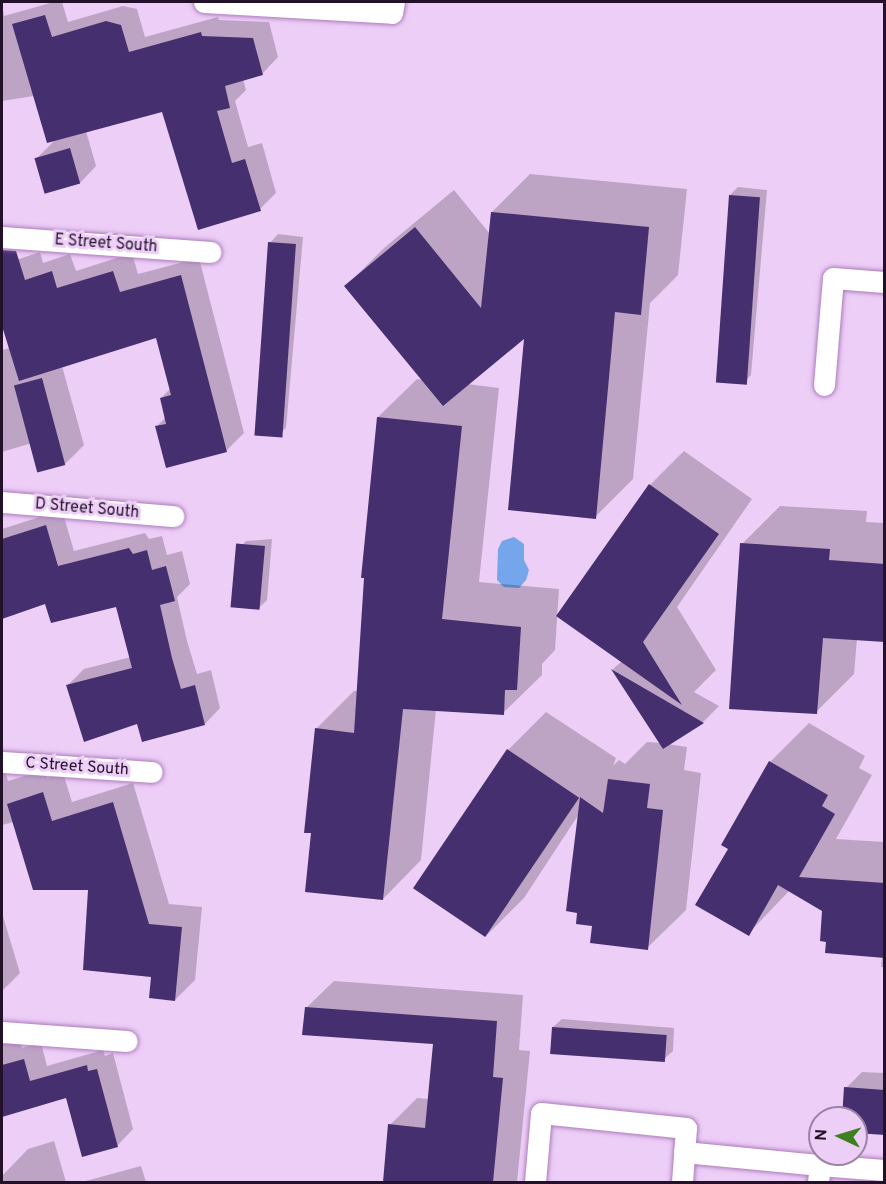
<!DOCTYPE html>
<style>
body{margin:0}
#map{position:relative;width:886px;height:1184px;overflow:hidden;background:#edcef7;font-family:Overpass,sans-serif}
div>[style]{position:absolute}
.water>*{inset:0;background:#75a5eb}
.shadow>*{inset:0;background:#0003}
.building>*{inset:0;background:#462f6f;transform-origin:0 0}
.roads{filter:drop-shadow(0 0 2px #ac7cbc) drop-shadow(0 0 2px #ac7cbc)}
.service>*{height:21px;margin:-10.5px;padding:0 10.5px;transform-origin:10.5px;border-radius:10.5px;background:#fff}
span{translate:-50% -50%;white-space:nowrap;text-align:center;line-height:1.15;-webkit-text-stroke:6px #edcef7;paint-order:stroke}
.street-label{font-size:16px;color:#231029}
.frame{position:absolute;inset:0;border:3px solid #231029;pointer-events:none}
.north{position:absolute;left:808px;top:1106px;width:60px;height:60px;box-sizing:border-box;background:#edcef7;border:2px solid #9c82a5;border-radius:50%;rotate:274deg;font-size:16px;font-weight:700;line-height:24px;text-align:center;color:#231029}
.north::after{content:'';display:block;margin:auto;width:21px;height:27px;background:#3e7f20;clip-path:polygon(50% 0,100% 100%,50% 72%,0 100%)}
</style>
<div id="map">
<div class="water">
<i style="clip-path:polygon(514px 537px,524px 544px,524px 560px,529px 570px,526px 580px,519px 588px,504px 587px,497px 580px,498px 549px,502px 541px)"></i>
</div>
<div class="shadow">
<i style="clip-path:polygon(54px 2px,62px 2px,68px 22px,123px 6px,137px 9px,145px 37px,218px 17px,219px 20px,269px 22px,278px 57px,262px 74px,243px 79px,246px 90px,235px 101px,248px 147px,262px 143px,276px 193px,260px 209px,163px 110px,86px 131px,96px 166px,80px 183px,36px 159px,56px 139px,34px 96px,2px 101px,2px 5px,4px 16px)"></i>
<i style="clip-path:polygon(530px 174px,687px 189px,678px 275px,650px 303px,633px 479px,595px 517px,526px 336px,467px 384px,499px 388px,479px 582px,559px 589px,555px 650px,542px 664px,542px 675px,503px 713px,436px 709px,421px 860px,383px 899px,313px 832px,316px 729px,354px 691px,358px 691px,378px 417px,417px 379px,423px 380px,346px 286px,384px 248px,454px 190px,490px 234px,492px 212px)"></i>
<i style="clip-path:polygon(738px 187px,767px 190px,751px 375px,743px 384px,730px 195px)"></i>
<i style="clip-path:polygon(278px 234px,303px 237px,286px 428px,277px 436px,270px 243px)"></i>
<i style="clip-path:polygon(40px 252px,43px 263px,70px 254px,76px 271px,132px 253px,138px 274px,199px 258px,244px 433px,226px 451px,157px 426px,166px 417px,161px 398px,171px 388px,157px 336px,62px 366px,84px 445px,65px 464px,32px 443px,2px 452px,2px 350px,10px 348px,2px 322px,2px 268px,7px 263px)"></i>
<i style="clip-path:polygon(684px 451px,752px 499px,677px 607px,716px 670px,694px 692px,719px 706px,703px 722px,668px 744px,687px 747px,684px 770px,701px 773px,686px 910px,647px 948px,594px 925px,579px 814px,524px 898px,486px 936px,416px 889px,508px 750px,546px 712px,616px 758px,613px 766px,619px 760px,625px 764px,647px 742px,661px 743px,613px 669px,622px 661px,650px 485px)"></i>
<i style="clip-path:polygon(780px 506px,867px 511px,866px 522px,884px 523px,884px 640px,857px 639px,854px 674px,816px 712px,742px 544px)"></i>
<i style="clip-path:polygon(62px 510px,74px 551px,145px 533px,149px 539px,162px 536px,167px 555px,182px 551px,190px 584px,177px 597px,187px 641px,197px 674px,211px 670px,220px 708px,205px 724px,138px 722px,68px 685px,84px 669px,131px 657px,117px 605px,46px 602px,2px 618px,2px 529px)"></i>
<i style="clip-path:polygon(272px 539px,267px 600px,258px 609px,238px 549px,246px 541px)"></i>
<i style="clip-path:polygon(809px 723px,865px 756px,859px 768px,872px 775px,836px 839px,884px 842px,884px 967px,881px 967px,882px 957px,827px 940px,823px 910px,790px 890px,748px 934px,730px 848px,723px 844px,770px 762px)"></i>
<i style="clip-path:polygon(2px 762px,8px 781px,44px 770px,47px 778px,63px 773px,72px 802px,133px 783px,169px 904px,202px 907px,195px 980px,175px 1000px,153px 975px,89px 888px,14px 822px,2px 825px)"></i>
<i style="clip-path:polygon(2px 913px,20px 973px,2px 991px)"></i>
<i style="clip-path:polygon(334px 981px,523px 995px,519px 1050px,530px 1051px,517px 1182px,385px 1182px,390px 1125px,417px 1098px,429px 1099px,435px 1043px,306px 1008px)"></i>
<i style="clip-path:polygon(562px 1019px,674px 1028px,673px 1051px,664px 1059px,553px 1027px)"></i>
<i style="clip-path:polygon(2px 1038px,20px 1039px,22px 1048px,41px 1043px,47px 1066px,103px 1050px,105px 1056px,113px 1053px,133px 1129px,117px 1146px,67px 1096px,2px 1115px)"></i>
<i style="clip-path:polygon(862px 1072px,884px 1073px,884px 1134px,856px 1132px,856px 1118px,844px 1118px,846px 1088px)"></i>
<i style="clip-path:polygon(54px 1141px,66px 1182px,2px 1182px,2px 1176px,28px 1149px)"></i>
<i style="clip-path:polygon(141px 1166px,146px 1182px,82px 1182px)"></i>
</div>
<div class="building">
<i style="clip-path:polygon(45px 15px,52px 37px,106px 21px,121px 25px,129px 52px,201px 32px,202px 36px,253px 38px,263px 75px,225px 86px,230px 108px,217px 111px,232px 163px,245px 159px,261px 211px,198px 230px,162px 112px,47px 143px,12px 24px)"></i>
<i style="left:70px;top:148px;width:37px;height:37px;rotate:74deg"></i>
<i style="left:729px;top:195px;width:31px;height:188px;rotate:4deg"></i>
<i style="clip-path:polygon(491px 212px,649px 227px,641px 315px,615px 312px,596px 519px,508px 510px,524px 339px,443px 406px,344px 286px,415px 227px,481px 308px)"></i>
<i style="left:268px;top:242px;width:28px;height:194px;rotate:4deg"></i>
<i style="clip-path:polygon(2px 250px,16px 251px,25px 280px,52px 271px,57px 288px,113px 271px,120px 292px,181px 275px,227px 452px,166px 468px,155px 426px,166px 424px,160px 398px,171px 395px,156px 338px,19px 381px,2px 326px)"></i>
<i style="left:42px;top:378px;width:90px;height:29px;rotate:75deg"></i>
<i style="clip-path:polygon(377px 417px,462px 426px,442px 619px,521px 627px,517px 690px,505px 690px,504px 715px,403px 709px,383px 900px,305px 892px,311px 833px,304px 833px,315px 728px,354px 733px,364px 578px,361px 578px)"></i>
<i style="clip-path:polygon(649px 484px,719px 534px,643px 642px,682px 705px,556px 616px)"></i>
<i style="clip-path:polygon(46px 525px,58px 566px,129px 548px,133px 554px,147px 550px,152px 570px,166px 566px,175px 601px,160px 605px,172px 658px,181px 689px,195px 685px,205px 725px,142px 742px,137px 724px,84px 742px,66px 685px,132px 668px,116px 607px,51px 623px,45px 604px,2px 619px,2px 539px)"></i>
<i style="clip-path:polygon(740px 543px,830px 549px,829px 560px,885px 564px,885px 642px,823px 638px,817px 714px,729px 709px)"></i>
<i style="left:265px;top:546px;width:64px;height:29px;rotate:95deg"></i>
<i style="clip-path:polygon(611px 669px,704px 723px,663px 749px)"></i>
<i style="left:507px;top:749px;width:87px;height:168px;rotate:34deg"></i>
<i style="clip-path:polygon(769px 761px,828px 795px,822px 806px,835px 814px,799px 877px,885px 883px,885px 958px,825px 953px,826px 942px,820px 941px,822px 911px,778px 885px,749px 936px,695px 905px,728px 849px,721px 845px)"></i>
<i style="clip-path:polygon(608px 779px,650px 784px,647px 808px,663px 810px,648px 950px,590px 943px,592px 926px,576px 924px,577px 913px,566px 911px,580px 797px,603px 813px)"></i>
<i style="clip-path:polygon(43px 792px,52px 821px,113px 802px,149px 924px,182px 927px,175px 1001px,149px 998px,151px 977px,83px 970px,88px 890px,33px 890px,7px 804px)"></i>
<i style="clip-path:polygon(305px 1007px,497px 1021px,493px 1077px,503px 1078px,493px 1182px,383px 1182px,388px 1124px,425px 1128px,433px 1044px,302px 1035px)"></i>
<i style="left:552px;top:1027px;width:115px;height:27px;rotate:4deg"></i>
<i style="clip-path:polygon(24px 1059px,30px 1081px,87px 1065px,88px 1071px,97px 1069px,118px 1147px,82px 1157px,66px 1098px,2px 1117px,2px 1065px)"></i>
<i style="clip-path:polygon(844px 1087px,885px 1090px,885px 1135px,856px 1133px,856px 1118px,842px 1118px)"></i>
</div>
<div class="roads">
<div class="service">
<i style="left:204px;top:2px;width:188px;rotate:3.3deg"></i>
<i style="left:392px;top:13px;width:11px;rotate:-80deg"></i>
<i style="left:2px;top:237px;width:209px;rotate:4.1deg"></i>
<i style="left:824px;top:385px;width:107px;rotate:-85.2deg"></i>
<i style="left:833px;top:278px;width:51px;rotate:4.5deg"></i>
<i style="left:2px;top:502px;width:172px;rotate:4.7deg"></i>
<i style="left:2px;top:762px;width:150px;rotate:3.8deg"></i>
<i style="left:2px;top:1032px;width:125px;rotate:4.1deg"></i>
<i style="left:684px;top:1152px;width:137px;rotate:5.5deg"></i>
<i style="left:535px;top:1182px;width:69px;rotate:-85deg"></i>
<i style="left:541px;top:1113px;width:146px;rotate:5.9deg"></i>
<i style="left:686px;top:1128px;width:54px;rotate:94.2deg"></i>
<i style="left:818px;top:1182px;width:17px;rotate:-83deg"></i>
<i style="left:820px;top:1165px;width:64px;rotate:4.5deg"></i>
</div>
</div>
<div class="street-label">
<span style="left:106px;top:244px;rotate:4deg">E Street South</span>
<span style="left:87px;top:509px;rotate:5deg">D Street South</span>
<span style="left:77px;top:767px;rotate:4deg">C Street South</span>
</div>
<div class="frame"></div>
<div class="north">N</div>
</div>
